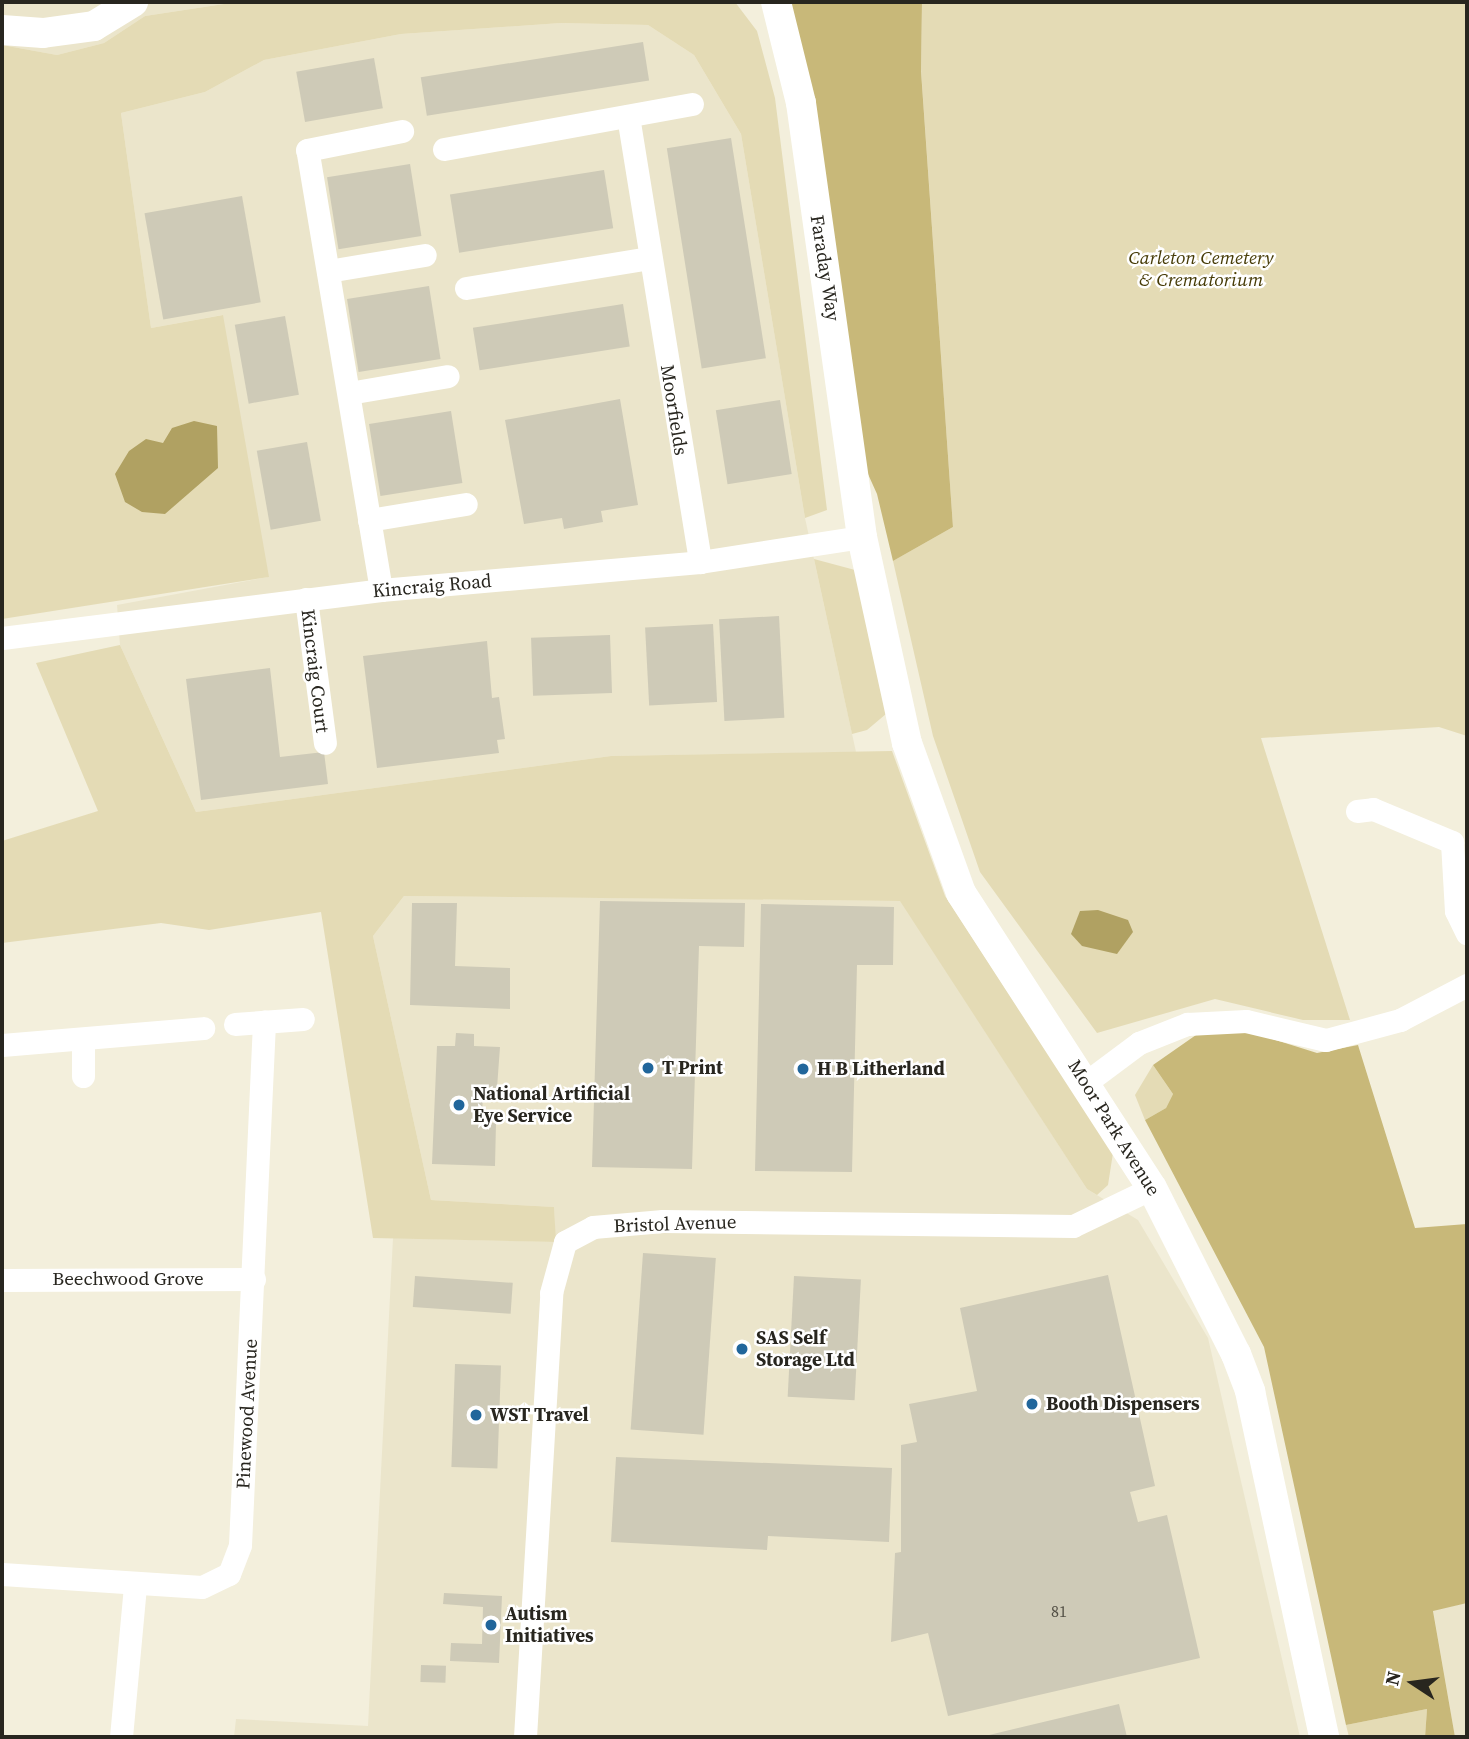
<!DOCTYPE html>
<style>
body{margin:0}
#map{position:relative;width:1469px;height:1739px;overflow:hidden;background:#f3efdc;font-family:"Source Serif 4",serif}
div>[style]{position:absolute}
.built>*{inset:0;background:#ebe5cb}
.green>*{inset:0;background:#e4dbb5}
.forest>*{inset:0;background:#c8b879}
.water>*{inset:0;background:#b0a162}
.building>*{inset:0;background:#cecab7;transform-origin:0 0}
.minor>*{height:23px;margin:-11.5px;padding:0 11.5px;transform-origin:11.5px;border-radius:11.5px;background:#fff}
.tertiary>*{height:30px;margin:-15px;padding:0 15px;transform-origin:15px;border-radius:15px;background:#fff}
.dots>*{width:19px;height:19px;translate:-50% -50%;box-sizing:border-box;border:4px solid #fff;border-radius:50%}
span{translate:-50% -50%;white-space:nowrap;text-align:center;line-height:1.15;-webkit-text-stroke:5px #fff;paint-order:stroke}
.number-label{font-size:16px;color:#524f45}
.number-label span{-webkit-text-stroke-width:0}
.park-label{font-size:19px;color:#463b06;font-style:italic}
.street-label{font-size:19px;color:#28261f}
.poi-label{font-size:19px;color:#28261f;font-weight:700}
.left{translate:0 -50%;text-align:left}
.frame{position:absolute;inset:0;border:4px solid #28261f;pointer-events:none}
.north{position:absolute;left:1378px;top:1648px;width:70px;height:70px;-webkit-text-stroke:5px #fff;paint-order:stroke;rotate:283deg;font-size:19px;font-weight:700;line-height:28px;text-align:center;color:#28261f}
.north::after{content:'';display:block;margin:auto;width:24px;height:32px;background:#28261f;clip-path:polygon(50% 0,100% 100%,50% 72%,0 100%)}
</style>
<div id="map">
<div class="built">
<i style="clip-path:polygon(2px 2px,237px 2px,145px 16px,104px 43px,57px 55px,2px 45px)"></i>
<i style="clip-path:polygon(561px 23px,648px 25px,694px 55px,741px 134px,805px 518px,856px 752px,611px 756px,196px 812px,120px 645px,117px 605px,268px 577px,222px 315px,151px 328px,121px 113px,205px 92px,264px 60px,401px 34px)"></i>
<i style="clip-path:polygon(404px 896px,901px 901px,1087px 1189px,1138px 1220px,1208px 1338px,1300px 1737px,234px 1737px,236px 1719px,368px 1726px,393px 1238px,555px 1242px,554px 1207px,431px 1200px,373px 936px)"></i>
<i style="clip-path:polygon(1467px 1603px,1467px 1737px,1455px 1737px,1433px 1610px)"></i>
</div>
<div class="green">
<i style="clip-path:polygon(237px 2px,735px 2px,757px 31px,775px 98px,827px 510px,805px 518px,741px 134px,694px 55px,648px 25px,561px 23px,401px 34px,264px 60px,205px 92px,121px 113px,151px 328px,223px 315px,269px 577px,2px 619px,2px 45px,57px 55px,104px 43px,145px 16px)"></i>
<i style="clip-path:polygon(922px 2px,1467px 2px,1467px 736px,1439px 727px,1261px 738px,1350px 1020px,1303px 1020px,1215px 999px,1097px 1033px,980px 872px,933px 736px,893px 561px,953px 527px,921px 70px)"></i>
<i style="clip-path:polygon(814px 559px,855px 570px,886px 714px,867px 730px,852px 734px)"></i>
<i style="clip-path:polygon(120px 645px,196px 812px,611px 756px,892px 751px,945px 896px,1113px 1153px,1108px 1185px,1097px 1195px,1087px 1189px,900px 901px,404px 896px,373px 936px,431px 1200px,554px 1207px,556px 1242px,373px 1238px,321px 912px,209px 930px,161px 923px,2px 943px,2px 841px,98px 811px,36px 663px)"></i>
<i style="clip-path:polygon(1153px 1065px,1173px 1094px,1166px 1108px,1145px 1120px,1135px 1095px)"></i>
<i style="clip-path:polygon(1427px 1709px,1425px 1737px,1349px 1737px,1346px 1725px)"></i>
</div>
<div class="forest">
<i style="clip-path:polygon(776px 2px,922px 2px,921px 71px,953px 527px,893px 561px,877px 494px,849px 432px)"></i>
<i style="clip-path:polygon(1222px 1031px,1250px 1032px,1317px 1053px,1358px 1045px,1415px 1228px,1467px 1224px,1467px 1603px,1433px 1611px,1455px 1737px,1425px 1737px,1427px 1709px,1346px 1725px,1264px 1347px,1145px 1120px,1166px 1108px,1173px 1094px,1153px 1065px,1196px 1035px)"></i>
</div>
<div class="water">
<i style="clip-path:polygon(194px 421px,217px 426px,218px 468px,165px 514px,142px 512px,125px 502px,115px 474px,129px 451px,146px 439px,163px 443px,172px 428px)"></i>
<i style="clip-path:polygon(1098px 910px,1128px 920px,1133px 932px,1117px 954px,1082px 946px,1071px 934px,1080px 911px)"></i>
</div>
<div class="building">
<i style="left:643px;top:42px;width:39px;height:225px;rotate:81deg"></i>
<i style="left:374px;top:58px;width:51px;height:79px;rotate:80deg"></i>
<i style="left:731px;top:138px;width:223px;height:65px;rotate:81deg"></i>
<i style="left:410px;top:164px;width:73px;height:84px;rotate:81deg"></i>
<i style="left:604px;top:170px;width:59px;height:156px;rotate:81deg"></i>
<i style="left:242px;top:196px;width:108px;height:99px;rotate:80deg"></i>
<i style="left:429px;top:286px;width:74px;height:83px;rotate:81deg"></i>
<i style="left:623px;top:304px;width:43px;height:152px;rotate:81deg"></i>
<i style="left:285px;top:316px;width:80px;height:51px;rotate:80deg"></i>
<i style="clip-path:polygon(620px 399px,638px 505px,601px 511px,603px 522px,564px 529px,562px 518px,524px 524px,505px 420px)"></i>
<i style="left:780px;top:400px;width:75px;height:65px;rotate:81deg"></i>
<i style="left:451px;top:411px;width:73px;height:83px;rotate:81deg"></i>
<i style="left:307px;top:442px;width:80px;height:51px;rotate:80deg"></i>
<i style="left:779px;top:616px;width:102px;height:60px;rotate:87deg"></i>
<i style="left:713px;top:624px;width:78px;height:68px;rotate:87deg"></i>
<i style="left:610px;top:635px;width:58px;height:79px;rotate:88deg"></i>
<i style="clip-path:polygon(487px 641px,492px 698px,499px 697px,505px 739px,497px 740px,499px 753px,377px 768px,363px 656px)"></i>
<i style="clip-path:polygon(270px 668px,280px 757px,324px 752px,328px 784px,201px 800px,186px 679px)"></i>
<i style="clip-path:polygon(600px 901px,745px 903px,744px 947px,699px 946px,692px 1169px,592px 1167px)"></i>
<i style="clip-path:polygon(412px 903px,457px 903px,455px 966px,510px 968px,510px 1009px,410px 1005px)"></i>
<i style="clip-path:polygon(761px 904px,894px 907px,893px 965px,857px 965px,852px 1172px,755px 1171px)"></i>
<i style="clip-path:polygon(456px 1033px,474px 1034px,474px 1046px,500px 1047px,497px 1088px,483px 1089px,482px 1122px,496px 1123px,495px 1166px,432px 1164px,437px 1046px,455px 1046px)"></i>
<i style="left:643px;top:1253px;width:73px;height:177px;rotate:4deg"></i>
<i style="clip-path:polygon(1108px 1275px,1155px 1486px,1130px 1492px,1138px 1522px,1167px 1515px,1200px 1658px,948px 1716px,928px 1633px,891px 1642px,895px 1553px,901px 1552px,901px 1445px,917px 1442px,909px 1404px,977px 1391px,960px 1308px)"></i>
<i style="left:415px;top:1276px;width:98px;height:31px;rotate:4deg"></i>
<i style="left:794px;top:1276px;width:67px;height:121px;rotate:3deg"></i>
<i style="left:455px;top:1364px;width:46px;height:103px;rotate:2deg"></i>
<i style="clip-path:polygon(616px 1457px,892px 1468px,889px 1542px,768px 1536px,767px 1550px,611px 1542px)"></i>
<i style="clip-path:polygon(444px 1593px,502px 1596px,499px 1663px,450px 1661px,451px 1643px,482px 1644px,483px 1607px,443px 1604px)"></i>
<i style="left:421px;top:1665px;width:25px;height:17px;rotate:2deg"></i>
<i style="clip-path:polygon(1119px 1704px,1127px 1737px,985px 1737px,985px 1736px)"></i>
</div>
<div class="minor">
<i style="left:628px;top:116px;width:452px;rotate:80.8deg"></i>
<i style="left:444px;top:149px;width:252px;rotate:-10.3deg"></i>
<i style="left:328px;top:271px;width:98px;rotate:-9.4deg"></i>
<i style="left:466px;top:288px;width:185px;rotate:-9.3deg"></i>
<i style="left:349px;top:393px;width:100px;rotate:-9.7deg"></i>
<i style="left:369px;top:520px;width:98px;rotate:-9.4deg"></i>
<i style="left:381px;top:590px;width:446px;rotate:-99.5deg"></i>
<i style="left:307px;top:150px;width:97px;rotate:-11.3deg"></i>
<i style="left:306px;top:599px;width:145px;rotate:82.5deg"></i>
<i style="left:2px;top:638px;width:382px;rotate:-7.2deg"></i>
<i style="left:381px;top:590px;width:320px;rotate:-5deg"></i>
<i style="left:700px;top:562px;width:164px;rotate:-8.8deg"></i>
<i style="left:1357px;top:811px;width:16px;rotate:-7deg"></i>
<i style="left:1373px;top:809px;width:86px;rotate:22.7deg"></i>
<i style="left:1452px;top:842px;width:69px;rotate:86.7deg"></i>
<i style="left:1456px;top:911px;width:25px;rotate:64deg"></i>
<i style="left:235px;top:1024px;width:68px;rotate:-4.2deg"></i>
<i style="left:83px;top:1039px;width:37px;rotate:90deg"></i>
<i style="left:2px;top:1045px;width:202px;rotate:-4.8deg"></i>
<i style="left:1088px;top:1081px;width:64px;rotate:-36.7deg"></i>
<i style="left:1139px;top:1043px;width:52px;rotate:-21.6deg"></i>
<i style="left:1187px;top:1024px;width:59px;rotate:-2.9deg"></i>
<i style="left:1246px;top:1021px;width:82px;rotate:13.4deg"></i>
<i style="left:1326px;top:1040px;width:77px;rotate:-15.1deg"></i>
<i style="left:1400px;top:1020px;width:76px;rotate:-27.6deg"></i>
<i style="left:2px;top:1280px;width:252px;rotate:-0.2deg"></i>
<i style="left:2px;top:1574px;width:200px;rotate:3.7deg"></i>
<i style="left:202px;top:1587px;width:30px;rotate:-26deg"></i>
<i style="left:229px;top:1574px;width:31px;rotate:-69deg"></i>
<i style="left:240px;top:1545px;width:524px;rotate:-87.37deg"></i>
<i style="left:121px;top:1737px;width:152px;rotate:-84.7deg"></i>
<i style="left:525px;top:1737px;width:445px;rotate:-86.6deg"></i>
<i style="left:551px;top:1293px;width:53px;rotate:-74.6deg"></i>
<i style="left:565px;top:1242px;width:32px;rotate:-28deg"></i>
<i style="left:593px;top:1227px;width:70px;rotate:-4.9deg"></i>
<i style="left:663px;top:1221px;width:410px;rotate:0.7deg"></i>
<i style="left:1073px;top:1226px;width:88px;rotate:-25.7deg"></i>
</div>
<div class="tertiary">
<i style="left:776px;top:2px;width:104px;rotate:76.1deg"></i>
<i style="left:801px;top:103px;width:438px;rotate:82deg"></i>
<i style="left:862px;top:537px;width:211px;rotate:77.7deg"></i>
<i style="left:907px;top:743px;width:159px;rotate:70.2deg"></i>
<i style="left:961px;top:893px;width:351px;rotate:57.1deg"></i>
<i style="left:1152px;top:1188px;width:186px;rotate:63.2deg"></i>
<i style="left:1236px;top:1354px;width:40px;rotate:69deg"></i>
<i style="left:1250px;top:1391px;width:354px;rotate:77.9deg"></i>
<i style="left:2px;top:30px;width:41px;rotate:4.2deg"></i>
<i style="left:43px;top:33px;width:51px;rotate:-7.8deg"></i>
<i style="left:94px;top:26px;width:46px;rotate:-31.6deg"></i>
</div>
<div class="dots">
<i style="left:648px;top:1068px;background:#21669b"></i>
<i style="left:803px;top:1069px;background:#21669b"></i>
<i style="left:459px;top:1105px;background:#21669b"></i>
<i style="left:742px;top:1349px;background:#21669b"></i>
<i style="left:1032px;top:1404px;background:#21669b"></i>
<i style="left:476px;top:1415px;background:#21669b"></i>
<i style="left:491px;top:1625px;background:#21669b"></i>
</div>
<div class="number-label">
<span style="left:1059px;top:1611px">81</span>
</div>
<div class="park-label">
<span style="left:1201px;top:269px">Carleton Cemetery<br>&amp; Crematorium</span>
</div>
<div class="street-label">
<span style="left:825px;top:268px;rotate:81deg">Faraday Way</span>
<span style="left:674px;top:410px;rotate:81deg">Moorfields</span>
<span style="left:432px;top:586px;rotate:-5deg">Kincraig Road</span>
<span style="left:315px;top:671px;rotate:83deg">Kincraig Court</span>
<span style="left:1114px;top:1128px;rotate:58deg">Moor Park Avenue</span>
<span style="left:675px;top:1224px;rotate:-2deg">Bristol Avenue</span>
<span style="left:128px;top:1279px">Beechwood Grove</span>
<span style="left:247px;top:1414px;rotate:-87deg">Pinewood Avenue</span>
</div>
<div class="poi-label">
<span class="left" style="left:662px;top:1068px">T Print</span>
<span class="left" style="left:817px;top:1069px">H B Litherland</span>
<span class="left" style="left:473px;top:1105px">National Artificial<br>Eye Service</span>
<span class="left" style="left:756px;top:1349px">SAS Self<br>Storage Ltd</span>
<span class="left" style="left:1046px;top:1404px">Booth Dispensers</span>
<span class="left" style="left:490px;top:1415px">WST Travel</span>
<span class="left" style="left:505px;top:1625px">Autism<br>Initiatives</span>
</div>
<div class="frame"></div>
<div class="north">N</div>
</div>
